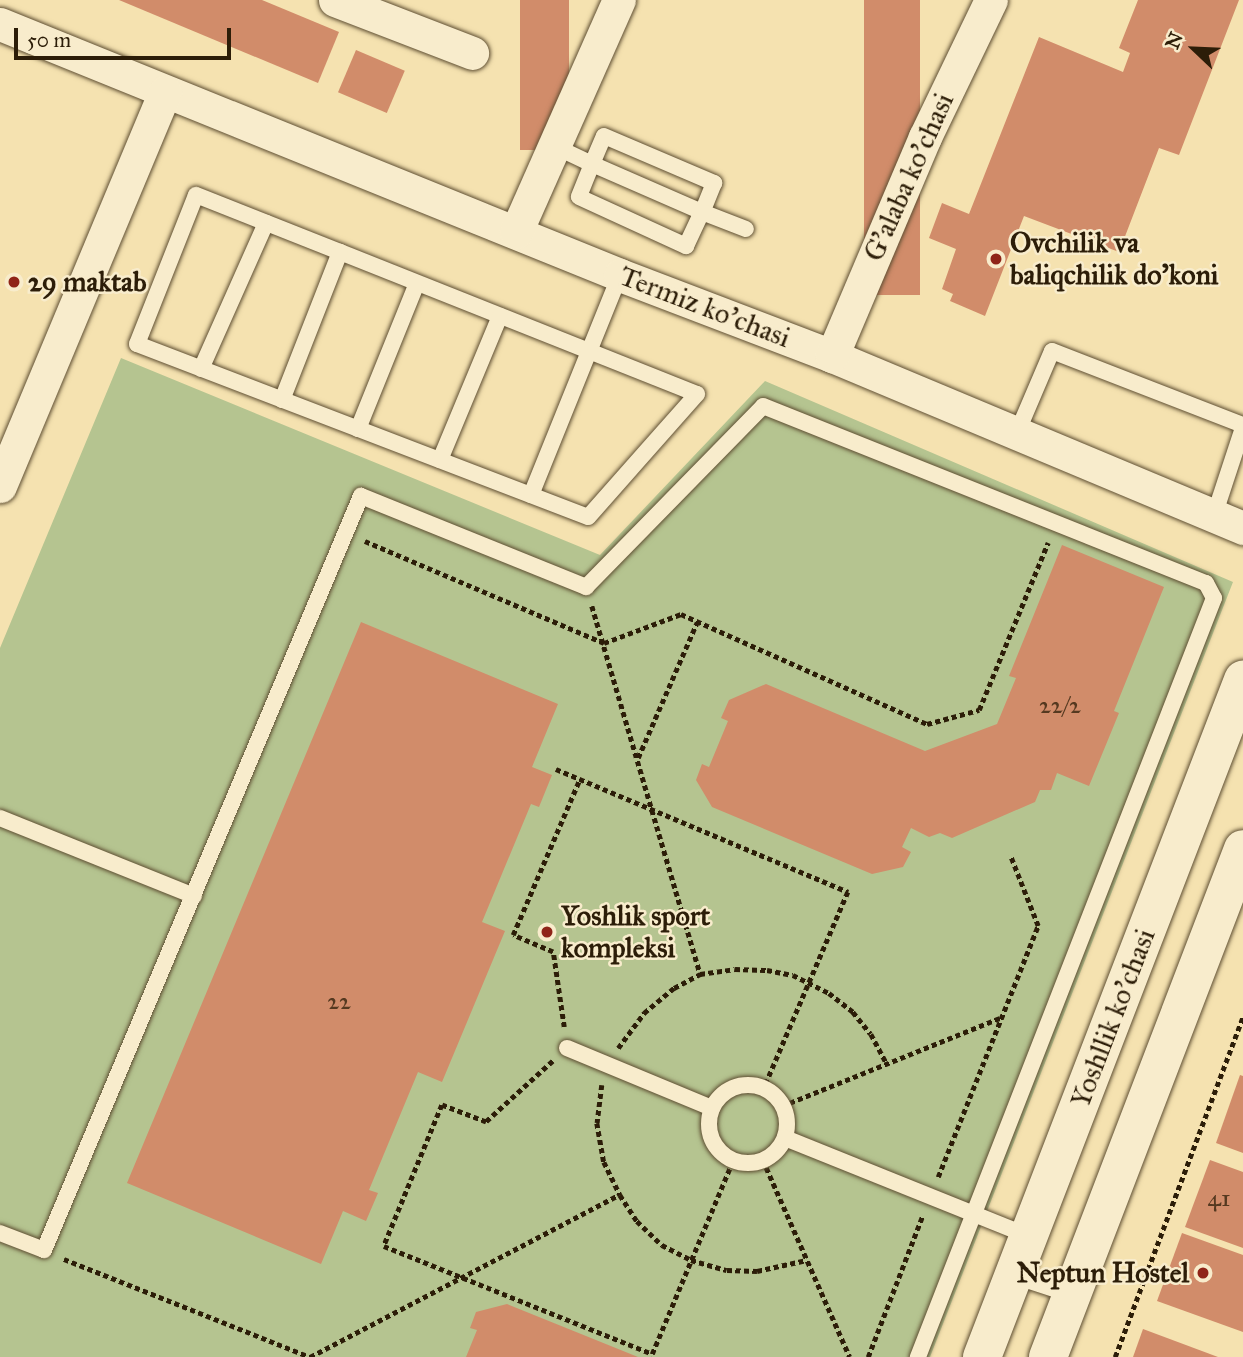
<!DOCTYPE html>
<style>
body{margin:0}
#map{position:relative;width:1243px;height:1357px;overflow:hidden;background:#f5e2b0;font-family:"IM FELL Great Primer",serif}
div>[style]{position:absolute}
.green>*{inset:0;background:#b5c490}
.building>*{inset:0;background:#d18c6a;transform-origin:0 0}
.path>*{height:4.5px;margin-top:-2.25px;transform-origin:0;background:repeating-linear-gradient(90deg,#2c1d08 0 5px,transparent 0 8.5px)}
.roads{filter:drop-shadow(0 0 2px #5e4e32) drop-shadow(0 0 2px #5e4e32)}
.lane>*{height:16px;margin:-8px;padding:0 8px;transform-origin:8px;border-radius:8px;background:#f8eccc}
.lane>.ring{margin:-8px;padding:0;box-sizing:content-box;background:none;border:16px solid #f8eccc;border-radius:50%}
.street>*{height:33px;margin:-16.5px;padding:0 16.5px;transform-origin:16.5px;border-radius:16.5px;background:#f8eccc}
.secondary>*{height:38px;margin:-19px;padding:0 19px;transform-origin:19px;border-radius:19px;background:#f8eccc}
.dots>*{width:19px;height:19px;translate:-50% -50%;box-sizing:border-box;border:4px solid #f8eccc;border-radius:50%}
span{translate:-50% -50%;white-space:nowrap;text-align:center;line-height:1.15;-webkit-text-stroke:5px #f8eccc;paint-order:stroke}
.number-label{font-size:24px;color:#553920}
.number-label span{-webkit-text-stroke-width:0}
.street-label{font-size:28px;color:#2c1d08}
.poi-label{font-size:28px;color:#2c1d08;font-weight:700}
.left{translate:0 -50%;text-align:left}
.right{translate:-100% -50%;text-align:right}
.north{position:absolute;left:1159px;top:14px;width:70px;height:70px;-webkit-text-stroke:5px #f8eccc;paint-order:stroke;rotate:293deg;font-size:19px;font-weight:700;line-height:28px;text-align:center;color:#2c1d08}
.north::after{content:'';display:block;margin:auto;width:24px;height:32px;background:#2c1d08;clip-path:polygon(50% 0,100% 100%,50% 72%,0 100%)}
.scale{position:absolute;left:14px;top:28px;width:217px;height:32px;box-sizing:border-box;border:4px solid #2c1d08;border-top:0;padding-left:9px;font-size:21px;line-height:24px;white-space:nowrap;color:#2c1d08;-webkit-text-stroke:5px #f8eccc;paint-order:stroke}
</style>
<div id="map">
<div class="green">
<i style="clip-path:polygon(121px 358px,600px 555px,765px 381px,1233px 582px,930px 1357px,0 1357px,0 648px)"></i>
</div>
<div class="building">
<i style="clip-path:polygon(119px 0,262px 0,339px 32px,318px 83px)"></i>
<i style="left:520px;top:0;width:49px;height:150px"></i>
<i style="left:864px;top:0;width:56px;height:295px"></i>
<i style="clip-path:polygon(1138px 0,1239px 0,1179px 155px,1159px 148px,1119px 252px,1024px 216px,985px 316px,950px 301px,953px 294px,942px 289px,956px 249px,929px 238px,942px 203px,969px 214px,1039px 37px,1123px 72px,1130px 53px,1119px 48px)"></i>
<i style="left:356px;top:50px;width:53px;height:46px;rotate:23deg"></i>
<i style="clip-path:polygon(1062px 545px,1164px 587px,1114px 711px,1119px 713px,1089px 786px,1057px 773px,1051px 790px,1040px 790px,1035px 802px,952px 838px,940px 833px,929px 837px,911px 828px,902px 847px,911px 852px,903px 867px,872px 874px,712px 807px,696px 780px,702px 764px,709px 767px,728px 721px,721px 718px,729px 700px,766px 684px,925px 751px,997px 724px,1016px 678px,1009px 676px)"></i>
<i style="clip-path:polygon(361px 622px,558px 704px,532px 767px,552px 775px,539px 807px,531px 804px,482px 922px,505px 931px,442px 1082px,418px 1072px,369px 1190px,378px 1193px,366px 1221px,343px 1211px,321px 1264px,127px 1183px)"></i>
<i style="clip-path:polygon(1240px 1075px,1243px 1076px,1243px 1153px,1216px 1143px)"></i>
<i style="clip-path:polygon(1210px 1160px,1243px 1172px,1243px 1248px,1185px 1227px)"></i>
<i style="clip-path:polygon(1182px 1233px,1243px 1255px,1243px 1332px,1157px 1301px)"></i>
<i style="clip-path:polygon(507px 1304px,638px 1357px,466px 1357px,477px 1330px,470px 1328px,476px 1312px)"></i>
<i style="clip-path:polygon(1143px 1329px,1218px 1357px,1133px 1357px)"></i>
</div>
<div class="path">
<i style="left:365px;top:541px;width:260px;rotate:23.1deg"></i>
<i style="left:604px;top:643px;width:82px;rotate:-20.6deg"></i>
<i style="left:681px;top:614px;width:269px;rotate:24.1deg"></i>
<i style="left:927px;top:724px;width:54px;rotate:-15.1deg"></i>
<i style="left:979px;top:710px;width:181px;rotate:-67.6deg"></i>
<i style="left:592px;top:606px;width:384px;rotate:73.6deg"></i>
<i style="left:638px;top:758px;width:148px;rotate:-66.5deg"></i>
<i style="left:556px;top:769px;width:317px;rotate:22.8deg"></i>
<i style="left:848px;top:892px;width:213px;rotate:113.2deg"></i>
<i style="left:564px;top:1027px;width:76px;rotate:-98.3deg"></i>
<i style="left:553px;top:952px;width:43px;rotate:-157deg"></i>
<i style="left:513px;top:935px;width:170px;rotate:-66.8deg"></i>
<i style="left:618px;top:1048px;width:44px;rotate:-53.4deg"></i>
<i style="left:644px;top:1013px;width:39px;rotate:-40deg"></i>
<i style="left:674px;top:988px;width:30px;rotate:-28deg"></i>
<i style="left:700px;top:974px;width:35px;rotate:-8deg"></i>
<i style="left:735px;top:969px;width:32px;rotate:2deg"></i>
<i style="left:767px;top:970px;width:26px;rotate:11deg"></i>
<i style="left:793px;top:975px;width:40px;rotate:26.6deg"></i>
<i style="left:829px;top:993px;width:31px;rotate:38deg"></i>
<i style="left:853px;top:1012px;width:28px;rotate:51deg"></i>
<i style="left:871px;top:1034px;width:34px;rotate:62deg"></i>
<i style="left:553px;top:1061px;width:91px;rotate:137.7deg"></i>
<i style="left:486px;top:1122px;width:47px;rotate:-158.9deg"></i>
<i style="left:442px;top:1105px;width:152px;rotate:112.4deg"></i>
<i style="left:384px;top:1246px;width:289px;rotate:21.9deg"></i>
<i style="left:652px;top:1354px;width:210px;rotate:-67.3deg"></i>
<i style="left:602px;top:1085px;width:38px;rotate:97deg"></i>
<i style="left:597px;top:1123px;width:40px;rotate:80deg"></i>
<i style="left:604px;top:1162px;width:37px;rotate:64deg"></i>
<i style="left:620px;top:1195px;width:31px;rotate:57deg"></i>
<i style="left:637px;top:1221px;width:35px;rotate:44deg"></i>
<i style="left:662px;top:1245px;width:33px;rotate:27deg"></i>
<i style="left:691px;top:1260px;width:37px;rotate:16deg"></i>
<i style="left:727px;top:1270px;width:30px;rotate:2deg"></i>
<i style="left:757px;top:1271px;width:51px;rotate:-12.4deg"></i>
<i style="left:782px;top:1106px;width:237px;rotate:-22deg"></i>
<i style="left:763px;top:1160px;width:215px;rotate:66.2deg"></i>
<i style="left:938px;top:1177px;width:270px;rotate:-68.3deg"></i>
<i style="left:1038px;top:926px;width:76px;rotate:-111.5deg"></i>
<i style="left:64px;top:1259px;width:265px;rotate:21.7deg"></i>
<i style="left:310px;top:1357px;width:349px;rotate:-27.7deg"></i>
<i style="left:868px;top:1357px;width:150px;rotate:-68.9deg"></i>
<i style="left:1115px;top:1357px;width:363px;rotate:-69.4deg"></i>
</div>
<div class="roads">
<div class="lane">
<i style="left:554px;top:146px;width:42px;rotate:25.3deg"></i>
<i style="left:592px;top:164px;width:35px;rotate:112deg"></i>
<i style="left:579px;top:197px;width:118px;rotate:24.6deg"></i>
<i style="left:686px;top:246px;width:38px;rotate:-65deg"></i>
<i style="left:702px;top:212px;width:120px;rotate:-156.4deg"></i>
<i style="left:592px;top:164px;width:30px;rotate:-67deg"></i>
<i style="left:604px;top:136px;width:120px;rotate:23.1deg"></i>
<i style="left:714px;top:183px;width:31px;rotate:112deg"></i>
<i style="left:702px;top:212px;width:47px;rotate:21.1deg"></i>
<i style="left:196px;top:195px;width:155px;rotate:21.6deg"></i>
<i style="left:340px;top:252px;width:384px;rotate:21.7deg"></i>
<i style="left:697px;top:394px;width:164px;rotate:131.5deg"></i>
<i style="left:588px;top:517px;width:483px;rotate:-159deg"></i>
<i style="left:137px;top:344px;width:160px;rotate:-68.4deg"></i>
<i style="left:201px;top:369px;width:160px;rotate:-66deg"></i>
<i style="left:282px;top:400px;width:159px;rotate:-68.6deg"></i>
<i style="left:358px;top:429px;width:157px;rotate:-68deg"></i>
<i style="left:1017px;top:433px;width:89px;rotate:-66.9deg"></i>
<i style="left:1052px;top:351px;width:205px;rotate:21.2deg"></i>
<i style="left:440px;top:460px;width:156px;rotate:-67.4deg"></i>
<i style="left:531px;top:495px;width:237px;rotate:-68deg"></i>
<i style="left:1214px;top:516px;width:93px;rotate:-71.8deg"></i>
<i style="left:0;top:818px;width:209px;rotate:21.9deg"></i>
<i style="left:567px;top:1048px;width:157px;rotate:22.5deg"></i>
<i class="ring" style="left:709px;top:1085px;width:62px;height:62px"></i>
<i style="left:785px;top:1138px;width:263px;rotate:21.9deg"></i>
<i style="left:0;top:1233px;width:47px;rotate:21.1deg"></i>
<i style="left:44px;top:1250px;width:818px;rotate:-67.2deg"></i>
<i style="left:361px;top:496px;width:243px;rotate:22deg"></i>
<i style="left:586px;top:587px;width:253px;rotate:-45.6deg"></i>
<i style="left:763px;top:406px;width:477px;rotate:21.8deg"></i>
<i style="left:1206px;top:583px;width:17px;rotate:62deg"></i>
<i style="left:1214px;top:598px;width:815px;rotate:111.31deg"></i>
<i style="left:1014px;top:1276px;width:61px;rotate:18.1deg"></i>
</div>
<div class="street">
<i style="left:335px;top:0;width:147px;rotate:21.1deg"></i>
<i style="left:0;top:24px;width:669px;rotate:22.04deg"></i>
<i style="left:620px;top:275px;width:227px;rotate:20.9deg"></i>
<i style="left:832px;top:356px;width:446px;rotate:22.7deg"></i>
<i style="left:516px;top:232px;width:254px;rotate:-66.1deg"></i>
<i style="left:832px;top:356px;width:238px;rotate:-67deg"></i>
<i style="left:925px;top:137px;width:152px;rotate:-64.3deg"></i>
<i style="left:0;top:486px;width:427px;rotate:-67.3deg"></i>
</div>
<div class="secondary">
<i style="left:982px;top:1357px;width:726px;rotate:-68.92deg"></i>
<i style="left:1048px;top:1357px;width:544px;rotate:-69deg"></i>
</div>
</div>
<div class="dots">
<i style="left:996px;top:259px;background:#8f2418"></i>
<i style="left:14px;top:282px;background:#8f2418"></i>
<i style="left:547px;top:932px;background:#8f2418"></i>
<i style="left:1203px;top:1273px;background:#8f2418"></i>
</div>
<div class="number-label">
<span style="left:1060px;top:706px">22/2</span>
<span style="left:339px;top:1002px">22</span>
<span style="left:1219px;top:1199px">41</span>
</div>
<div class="street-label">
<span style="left:909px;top:177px;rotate:-66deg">G'alaba ko'chasi</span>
<span style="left:705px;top:307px;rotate:21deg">Termiz ko'chasi</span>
<span style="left:1113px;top:1018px;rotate:-69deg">Yoshllik ko'chasi</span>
</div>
<div class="poi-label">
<span class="left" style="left:1010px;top:259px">Ovchilik va<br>baliqchilik do'koni</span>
<span class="left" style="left:28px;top:282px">29 maktab</span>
<span class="left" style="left:561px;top:932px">Yoshlik sport<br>kompleksi</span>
<span class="right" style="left:1189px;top:1273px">Neptun Hostel</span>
</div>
<div class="north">N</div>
<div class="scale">50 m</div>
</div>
